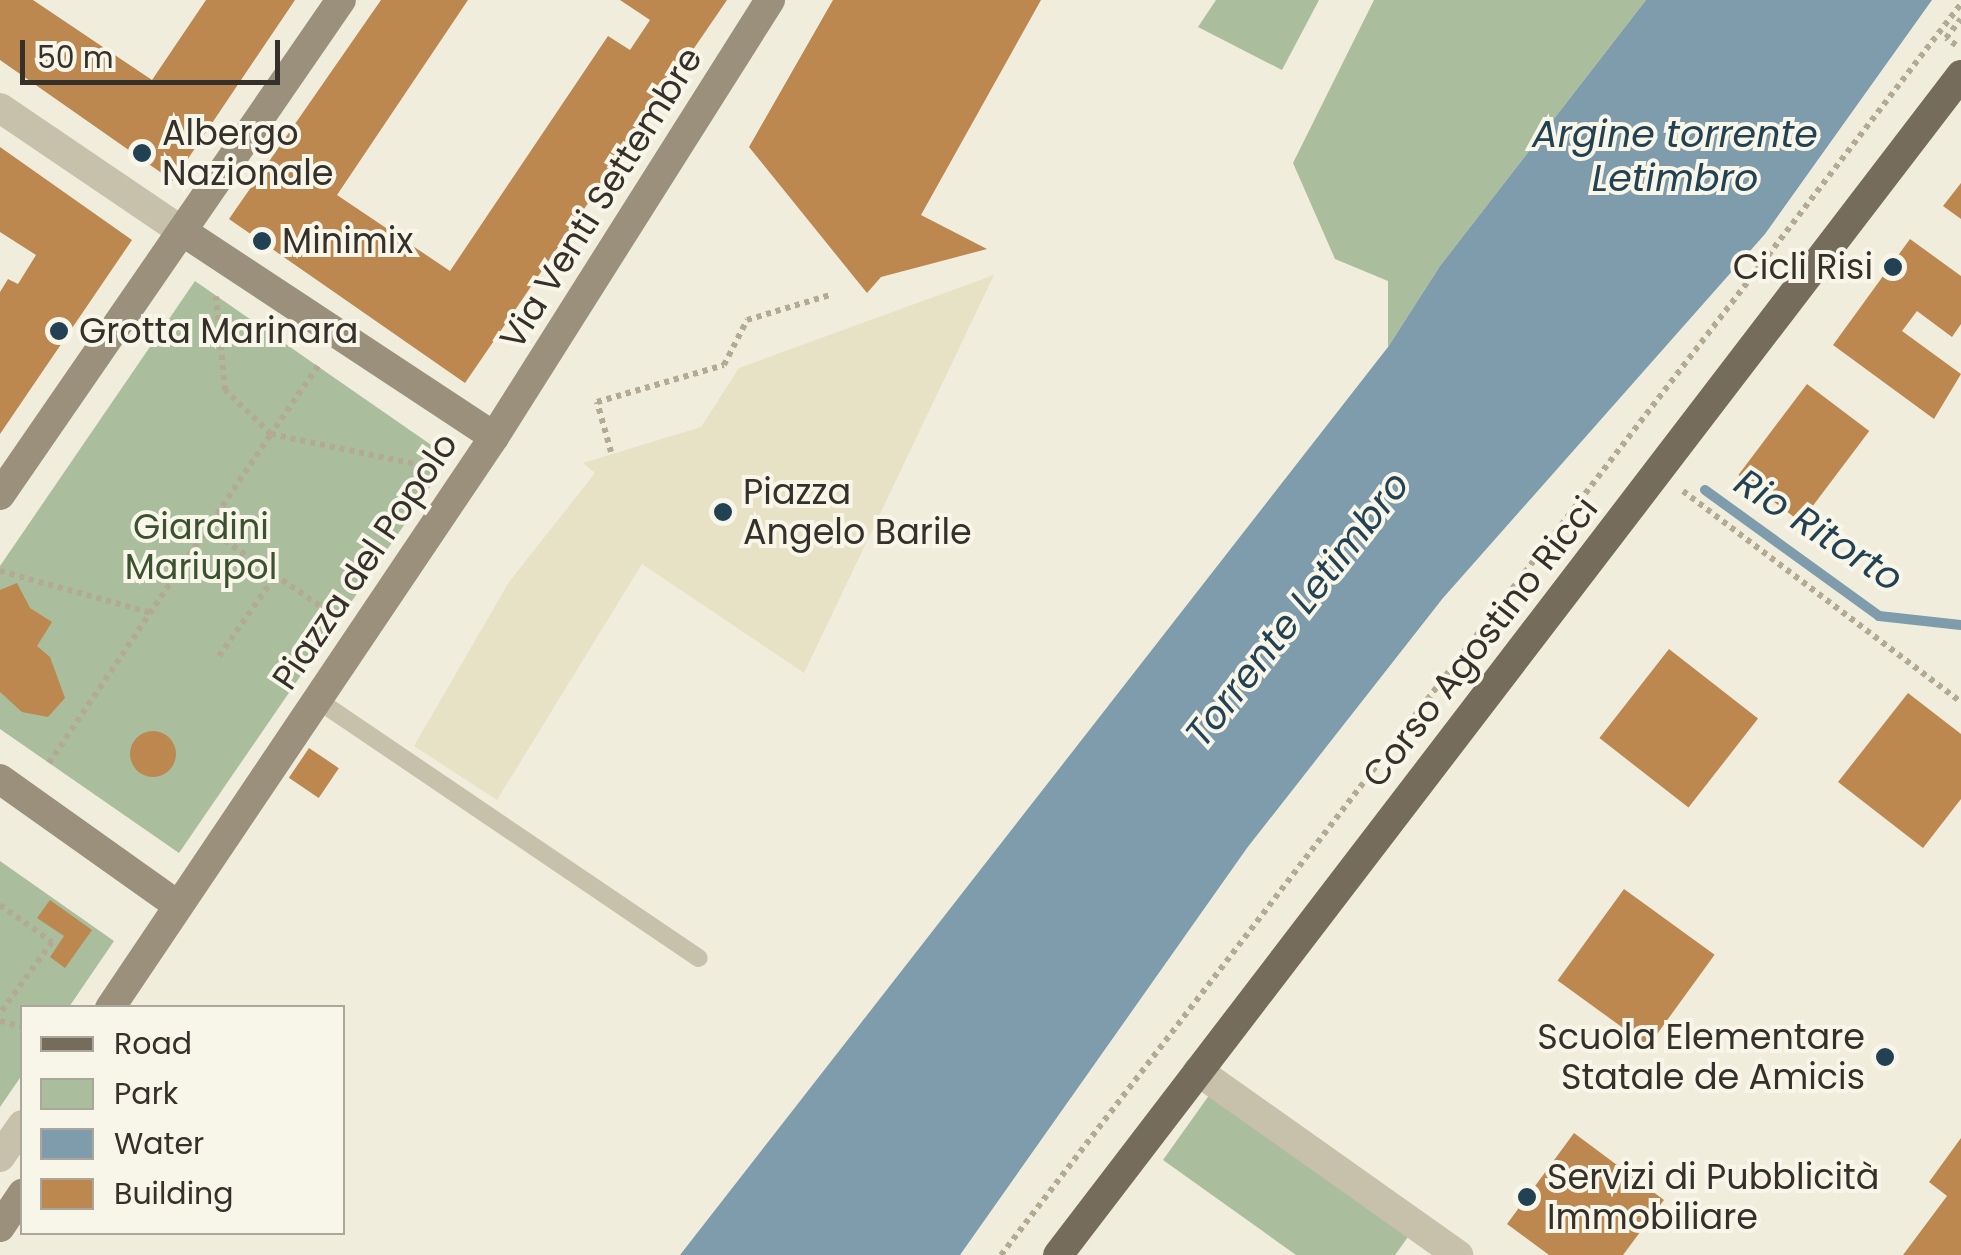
<!DOCTYPE html>
<meta charset="utf-8">
<style>
body{margin:0}
#map{position:relative;width:1961px;height:1255px;overflow:hidden;background:#f0eddd;font-family:Poppins,sans-serif}
div>[style]{position:absolute}
.green>*{inset:0;background:#aabe9e}
.plaza>*{inset:0;background:#e7e1c5}
.water>*{inset:0;background:#7e9cab}
.stream>*{height:10px;margin:-5px;padding:0 5px;transform-origin:5px;border-radius:5px;background:#7e9cab}
.building>*{inset:0;background:#bc884f;transform-origin:0 0}
.round{border-radius:50%}
.path>*{height:6px;margin-top:-3px;transform-origin:0;background:repeating-linear-gradient(90deg,#b3aa94 0 5px,transparent 0 10px)}
.lane>*{height:18px;margin:-9px;padding:0 9px;transform-origin:9px;border-radius:9px;background:#c7c0aa}
.street>*{height:30px;margin:-15px;padding:0 15px;transform-origin:15px;border-radius:15px;background:#c7c0aa}
.secondary>*{height:30px;margin:-15px;padding:0 15px;transform-origin:15px;border-radius:15px;background:#9b907b}
.primary>*{height:30px;margin:-15px;padding:0 15px;transform-origin:15px;border-radius:15px;background:#766c5b}
.dots>*{width:28px;height:28px;translate:-50% -50%;box-sizing:border-box;border:5px solid #f8f5e9;border-radius:50%}
span{translate:-50% -50%;white-space:nowrap;text-align:center;line-height:1.15;-webkit-text-stroke:8px #f8f5e9;paint-order:stroke}
.poi-label{font-size:35px;color:#353029}
.left{translate:0 -50%;text-align:left}
.right{translate:-100% -50%;text-align:right}
.street-label{font-size:35px;color:#353029}
.park-label{font-size:35px;color:#3b512f}
.water-label{font-size:38px;color:#224253;font-style:italic}
.legend{position:absolute;left:20px;top:1005px;width:325px;height:230px;box-sizing:border-box;background:#f8f5e9;border:2px solid #aaa69c;margin:0;padding:12px 18px;list-style:none;font-size:30px;color:#353029}
.legend li{display:flex;align-items:center;gap:20px;height:50px}
.legend b{width:50px;border:2px solid #aaa69c}
.scale{position:absolute;left:20px;top:40px;width:260px;height:45px;box-sizing:border-box;border:5px solid #353029;border-top:0;padding-left:12px;font-size:30px;line-height:35px;white-space:nowrap;color:#353029;-webkit-text-stroke:8px #f8f5e9;paint-order:stroke}
</style>
<div id="map">
<div class="green">
<i style="clip-path:polygon(1216px 0,1319px 0,1282px 70px,1198px 27px)"></i>
<i style="clip-path:polygon(1374px 0,1646px 0,1440px 266px,1388px 347px,1388px 281px,1335px 259px,1293px 163px)"></i>
<i style="clip-path:polygon(195px 281px,450px 458px,179px 853px,0 729px,0 566px)"></i>
<i style="clip-path:polygon(0 861px,114px 941px,69px 1007px,22px 1008px,22px 1075px,0 1107px)"></i>
<i style="clip-path:polygon(1210px 1094px,1408px 1237px,1395px 1255px,1296px 1255px,1163px 1160px)"></i>
</div>
<div class="plaza">
<i style="clip-path:polygon(994px 275px,804px 673px,642px 564px,497px 800px,414px 746px,509px 582px,595px 473px,583px 463px,701px 427px,739px 368px)"></i>
</div>
<div class="water">
<i style="clip-path:polygon(1646px 0,1932px 0,1765px 234px,1443px 598px,1247px 848px,960px 1255px,680px 1255px,1388px 347px,1440px 266px)"></i>
</div>
<div class="stream">
<i style="left:1705px;top:490px;width:215px;rotate:35.9deg"></i>
<i style="left:1879px;top:616px;width:82px;rotate:6.3deg"></i>
</div>
<div class="building">
<i style="clip-path:polygon(0 0,33px 0,152px 80px,206px 0,295px 0,173px 181px,0 60px)"></i>
<i style="clip-path:polygon(381px 0,468px 0,337px 195px,450px 271px,608px 36px,630px 50px,650px 20px,620px 0,727px 0,465px 383px,229px 219px)"></i>
<i style="clip-path:polygon(833px 0,1041px 0,921px 215px,987px 249px,881px 277px,867px 293px,749px 147px)"></i>
<i style="clip-path:polygon(0 147px,132px 240px,0 434px,0 292px,8px 279px,18px 284px,36px 255px,0 232px)"></i>
<i style="clip-path:polygon(1961px 183px,1961px 219px,1943px 206px)"></i>
<i style="clip-path:polygon(1910px 239px,1961px 276px,1961px 324px,1952px 337px,1917px 311px,1902px 331px,1961px 374px,1934px 419px,1833px 345px)"></i>
<i style="left:1807px;top:384px;width:78px;height:114px;rotate:37deg"></i>
<i style="clip-path:polygon(17px 583px,30px 608px,52px 622px,37px 646px,50px 657px,65px 698px,48px 717px,22px 712px,0 692px,0 590px)"></i>
<i style="left:1669px;top:649px;width:113px;height:113px;rotate:38deg"></i>
<i style="clip-path:polygon(1908px 693px,1961px 734px,1961px 799px,1923px 848px,1838px 782px)"></i>
<i class="round" style="left:130px;top:731px;width:46px;height:46px"></i>
<i style="left:309px;top:748px;width:36px;height:36px;rotate:34deg"></i>
<i style="left:1624px;top:889px;width:112px;height:113px;rotate:36deg"></i>
<i style="clip-path:polygon(50px 900px,92px 930px,65px 968px,50px 957px,64px 936px,37px 918px)"></i>
<i style="clip-path:polygon(1574px 1133px,1664px 1200px,1623px 1255px,1549px 1255px,1507px 1224px)"></i>
<i style="clip-path:polygon(1961px 1138px,1961px 1255px,1903px 1255px,1947px 1196px,1929px 1182px)"></i>
</div>
<div class="path">
<i style="left:1956px;top:45px;width:12px;rotate:-145deg"></i>
<i style="left:1946px;top:38px;width:24px;rotate:-52deg"></i>
<i style="left:318px;top:366px;width:83px;rotate:124.7deg"></i>
<i style="left:271px;top:434px;width:172px;rotate:11.8deg"></i>
<i style="left:611px;top:452px;width:52px;rotate:-105.6deg"></i>
<i style="left:597px;top:402px;width:132px;rotate:-16.2deg"></i>
<i style="left:724px;top:365px;width:51px;rotate:-62.9deg"></i>
<i style="left:747px;top:320px;width:87px;rotate:-16.8deg"></i>
<i style="left:1683px;top:491px;width:349px;rotate:37.2deg"></i>
<i style="left:208px;top:529px;width:159px;rotate:34.5deg"></i>
<i style="left:0;top:571px;width:157px;rotate:15.5deg"></i>
<i style="left:219px;top:656px;width:99px;rotate:-54.9deg"></i>
<i style="left:49px;top:763px;width:397px;rotate:-56deg"></i>
<i style="left:271px;top:434px;width:64px;rotate:-136.3deg"></i>
<i style="left:225px;top:390px;width:94px;rotate:-95.5deg"></i>
<i style="left:0;top:905px;width:64px;rotate:35.4deg"></i>
<i style="left:52px;top:942px;width:88px;rotate:126.2deg"></i>
<i style="left:0;top:1021px;width:23px;rotate:15deg"></i>
<i style="left:1001px;top:1255px;width:1577px;rotate:-52.5deg"></i>
</div>
<div class="lane">
<i style="left:316px;top:699px;width:462px;rotate:34.1deg"></i>
</div>
<div class="street">
<i style="left:0;top:108px;width:220px;rotate:34.1deg"></i>
<i style="left:1198px;top:1071px;width:319px;rotate:35.3deg"></i>
<i style="left:0;top:1157px;width:39px;rotate:-55deg"></i>
</div>
<div class="secondary">
<i style="left:182px;top:231px;width:374px;rotate:33.4deg"></i>
<i style="left:0;top:495px;width:601px;rotate:-55.44deg"></i>
<i style="left:0;top:779px;width:216px;rotate:35.4deg"></i>
<i style="left:110px;top:1008px;width:688px;rotate:-56.08deg"></i>
<i style="left:494px;top:437px;width:517px;rotate:-57.72deg"></i>
<i style="left:0;top:1227px;width:40px;rotate:-56deg"></i>
</div>
<div class="primary">
<i style="left:1058px;top:1255px;width:1486px;rotate:-52.57deg"></i>
</div>
<div class="dots">
<i style="left:142px;top:153px;background:#224253"></i>
<i style="left:262px;top:241px;background:#224253"></i>
<i style="left:1893px;top:267px;background:#224253"></i>
<i style="left:59px;top:331px;background:#224253"></i>
<i style="left:723px;top:512px;background:#224253"></i>
<i style="left:1885px;top:1057px;background:#224253"></i>
<i style="left:1527px;top:1197px;background:#224253"></i>
</div>
<div class="poi-label">
<span class="left" style="left:162px;top:153px">Albergo<br>Nazionale</span>
<span class="left" style="left:282px;top:241px">Minimix</span>
<span class="right" style="left:1873px;top:267px">Cicli Risi</span>
<span class="left" style="left:79px;top:331px">Grotta Marinara</span>
<span class="left" style="left:743px;top:512px">Piazza<br>Angelo Barile</span>
<span class="right" style="left:1865px;top:1057px">Scuola Elementare<br>Statale de Amicis</span>
<span class="left" style="left:1547px;top:1197px">Servizi di Pubblicità<br>Immobiliare</span>
</div>
<div class="street-label">
<span style="left:601px;top:198px;rotate:-58deg">Via Venti Settembre</span>
<span style="left:365px;top:561px;rotate:-56deg">Piazza del Popolo</span>
<span style="left:1480px;top:642px;rotate:-52deg">Corso Agostino Ricci</span>
</div>
<div class="park-label">
<span style="left:201px;top:547px">Giardini<br>Mariupol</span>
</div>
<div class="water-label">
<span style="left:1675px;top:156px">Argine torrente<br>Letimbro</span>
<span style="left:1819px;top:530px;rotate:33deg">Rio Ritorto</span>
<span style="left:1297px;top:609px;rotate:-52deg">Torrente Letimbro</span>
</div>
<ul class="legend">
<li><b style="height:12px;background:#766c5b"></b>Road</li>
<li><b style="height:28px;background:#aabe9e"></b>Park</li>
<li><b style="height:28px;background:#7e9cab"></b>Water</li>
<li><b style="height:28px;background:#bc884f"></b>Building</li>
</ul>
<div class="scale">50 m</div>
</div>
